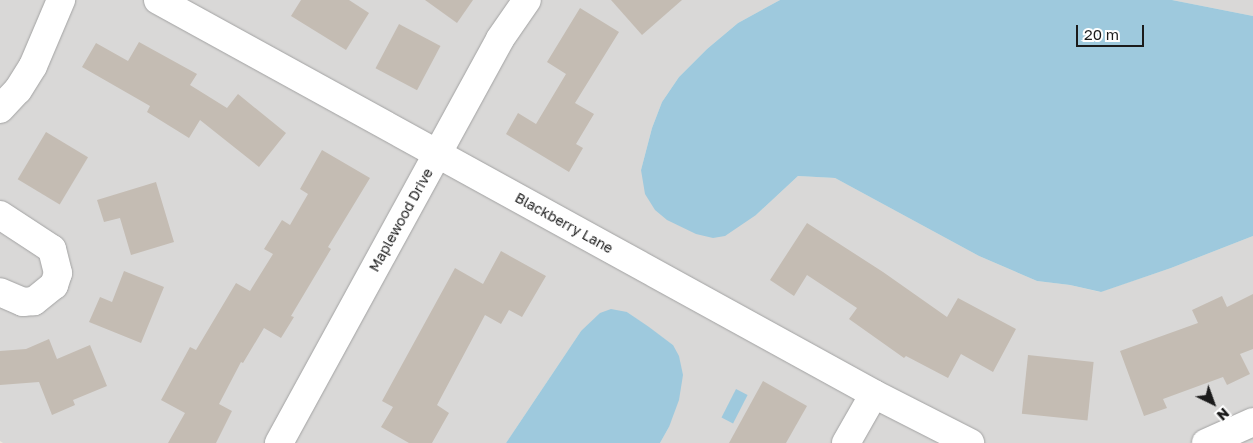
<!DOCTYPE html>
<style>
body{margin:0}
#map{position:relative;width:1253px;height:443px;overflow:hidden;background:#ede9df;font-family:"Golos Text",sans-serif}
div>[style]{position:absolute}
.residential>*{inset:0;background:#d9d8d7}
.water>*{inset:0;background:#9ec9dd;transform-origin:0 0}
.building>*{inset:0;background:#c4bcb3;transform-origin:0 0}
.roads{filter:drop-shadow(0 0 1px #a2a2a2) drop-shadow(0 0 1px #a2a2a2)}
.minor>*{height:28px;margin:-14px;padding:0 14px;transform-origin:14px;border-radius:14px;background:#fff}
span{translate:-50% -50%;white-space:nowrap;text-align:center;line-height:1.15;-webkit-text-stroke:4px #fff;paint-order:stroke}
.street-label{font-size:14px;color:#1b1b1b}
.north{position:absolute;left:1188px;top:378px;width:50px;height:50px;-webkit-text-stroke:4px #fff;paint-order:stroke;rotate:138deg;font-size:14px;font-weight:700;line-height:20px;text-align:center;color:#1b1b1b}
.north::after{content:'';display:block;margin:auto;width:18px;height:22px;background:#1b1b1b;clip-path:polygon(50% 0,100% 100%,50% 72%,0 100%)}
.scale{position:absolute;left:1076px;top:25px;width:68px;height:22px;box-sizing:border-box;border:2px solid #1b1b1b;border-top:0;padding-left:6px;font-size:15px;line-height:18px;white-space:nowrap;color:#1b1b1b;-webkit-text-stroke:4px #fff;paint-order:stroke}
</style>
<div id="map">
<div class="residential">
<i style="clip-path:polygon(0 0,780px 0,738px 23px,707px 49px,679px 77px,662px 102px,652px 128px,641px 170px,756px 215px,798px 176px,835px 178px,979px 256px,1037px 281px,1070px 285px,1100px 292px,1171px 268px,1253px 236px,1253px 443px,660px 443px,669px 427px,673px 345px,627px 312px,581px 331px,506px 443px,3px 443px,0 441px)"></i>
<i style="clip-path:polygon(1172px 0,1253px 0,1253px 16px)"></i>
</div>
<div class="water">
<i style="clip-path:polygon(780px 0,1172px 0,1253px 16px,1253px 236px,1171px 268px,1101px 292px,1070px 285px,1037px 281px,979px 256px,835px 178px,798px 176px,756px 215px,725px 236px,713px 238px,696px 234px,667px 220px,655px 210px,645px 194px,641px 170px,652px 128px,662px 102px,679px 77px,707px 49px,738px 23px)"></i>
<i style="clip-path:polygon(611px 309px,627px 312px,649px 327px,673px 345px,679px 356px,683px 375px,679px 400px,669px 427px,660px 443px,506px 443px,581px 331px,600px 313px)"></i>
<i style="left:736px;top:389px;width:13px;height:32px;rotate:27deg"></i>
</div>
<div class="building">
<i style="clip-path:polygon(301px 0,349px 0,369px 13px,346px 50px,291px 16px)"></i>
<i style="clip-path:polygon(425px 0,473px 0,457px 23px)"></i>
<i style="clip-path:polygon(611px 0,682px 0,642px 35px)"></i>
<i style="clip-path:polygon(580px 8px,619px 32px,575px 103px,594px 114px,576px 144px,583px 148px,569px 172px,506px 134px,518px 113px,536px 124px,566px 74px,547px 62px)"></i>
<i style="left:399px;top:24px;width:47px;height:50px;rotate:28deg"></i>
<i style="clip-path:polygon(139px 42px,197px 74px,190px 85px,227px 108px,238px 94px,286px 133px,259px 167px,200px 120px,189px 138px,147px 112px,150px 106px,82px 67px,96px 43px,128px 61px)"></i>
<i style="left:46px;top:132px;width:49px;height:55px;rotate:31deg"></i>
<i style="clip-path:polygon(322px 150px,370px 178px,328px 247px,331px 249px,291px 316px,294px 317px,281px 338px,264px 328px,243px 363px,241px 362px,219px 404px,232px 411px,216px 443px,168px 443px,185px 413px,161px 400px,190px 347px,196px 350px,236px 283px,250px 291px,273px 254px,264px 249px,282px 220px,290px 225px,308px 194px,300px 189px)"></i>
<i style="clip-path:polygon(156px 182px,174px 242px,131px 255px,120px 218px,104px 222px,97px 200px)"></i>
<i style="clip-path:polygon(807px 223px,883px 272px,947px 317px,958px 298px,1016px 329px,993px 372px,961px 354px,948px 378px,906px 356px,904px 358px,849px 319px,857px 308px,807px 275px,794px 296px,770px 280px)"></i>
<i style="clip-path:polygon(501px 251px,546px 276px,522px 317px,509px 310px,501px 324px,485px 315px,437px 405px,449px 413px,432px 443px,409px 443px,381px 427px,393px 407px,382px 401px,455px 268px,483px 284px)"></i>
<i style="clip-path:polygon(124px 271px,164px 287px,141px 343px,89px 322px,100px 297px,112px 302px)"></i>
<i style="clip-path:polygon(1253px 294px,1253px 349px,1240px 354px,1250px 374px,1227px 385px,1223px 377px,1163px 399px,1167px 408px,1144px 416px,1120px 351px,1198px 323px,1192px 310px,1222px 296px,1227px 307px)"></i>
<i style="clip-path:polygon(49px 339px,57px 359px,90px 345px,107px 386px,73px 400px,75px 405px,52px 415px,39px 382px,0 385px,0 351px,26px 349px)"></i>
<i style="left:1028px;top:355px;width:66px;height:59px;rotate:6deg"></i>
<i style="clip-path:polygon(763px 381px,807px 406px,786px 443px,729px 443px)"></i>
</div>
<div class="roads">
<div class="minor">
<i style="left:158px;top:0;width:817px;rotate:28.82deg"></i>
<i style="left:874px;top:394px;width:108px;rotate:27deg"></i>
<i style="left:0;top:109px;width:26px;rotate:-47deg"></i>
<i style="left:18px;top:90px;width:28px;rotate:-58deg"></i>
<i style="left:33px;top:66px;width:72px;rotate:-67deg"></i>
<i style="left:0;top:215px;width:62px;rotate:33.2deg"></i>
<i style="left:52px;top:249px;width:25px;rotate:76deg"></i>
<i style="left:58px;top:273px;width:13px;rotate:108deg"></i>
<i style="left:54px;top:285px;width:26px;rotate:141deg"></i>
<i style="left:34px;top:301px;width:11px;rotate:175deg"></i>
<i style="left:23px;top:302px;width:25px;rotate:-157deg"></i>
<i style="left:279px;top:443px;width:460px;rotate:-61.3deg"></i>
<i style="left:500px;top:39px;width:47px;rotate:-55.3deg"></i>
<i style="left:846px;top:443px;width:56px;rotate:-60.3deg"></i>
<i style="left:1206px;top:443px;width:51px;rotate:-24.1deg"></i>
</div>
</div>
<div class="street-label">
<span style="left:401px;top:220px;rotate:-61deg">Maplewood Drive</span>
<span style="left:564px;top:223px;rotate:29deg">Blackberry Lane</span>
</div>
<div class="north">N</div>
<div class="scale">20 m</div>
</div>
